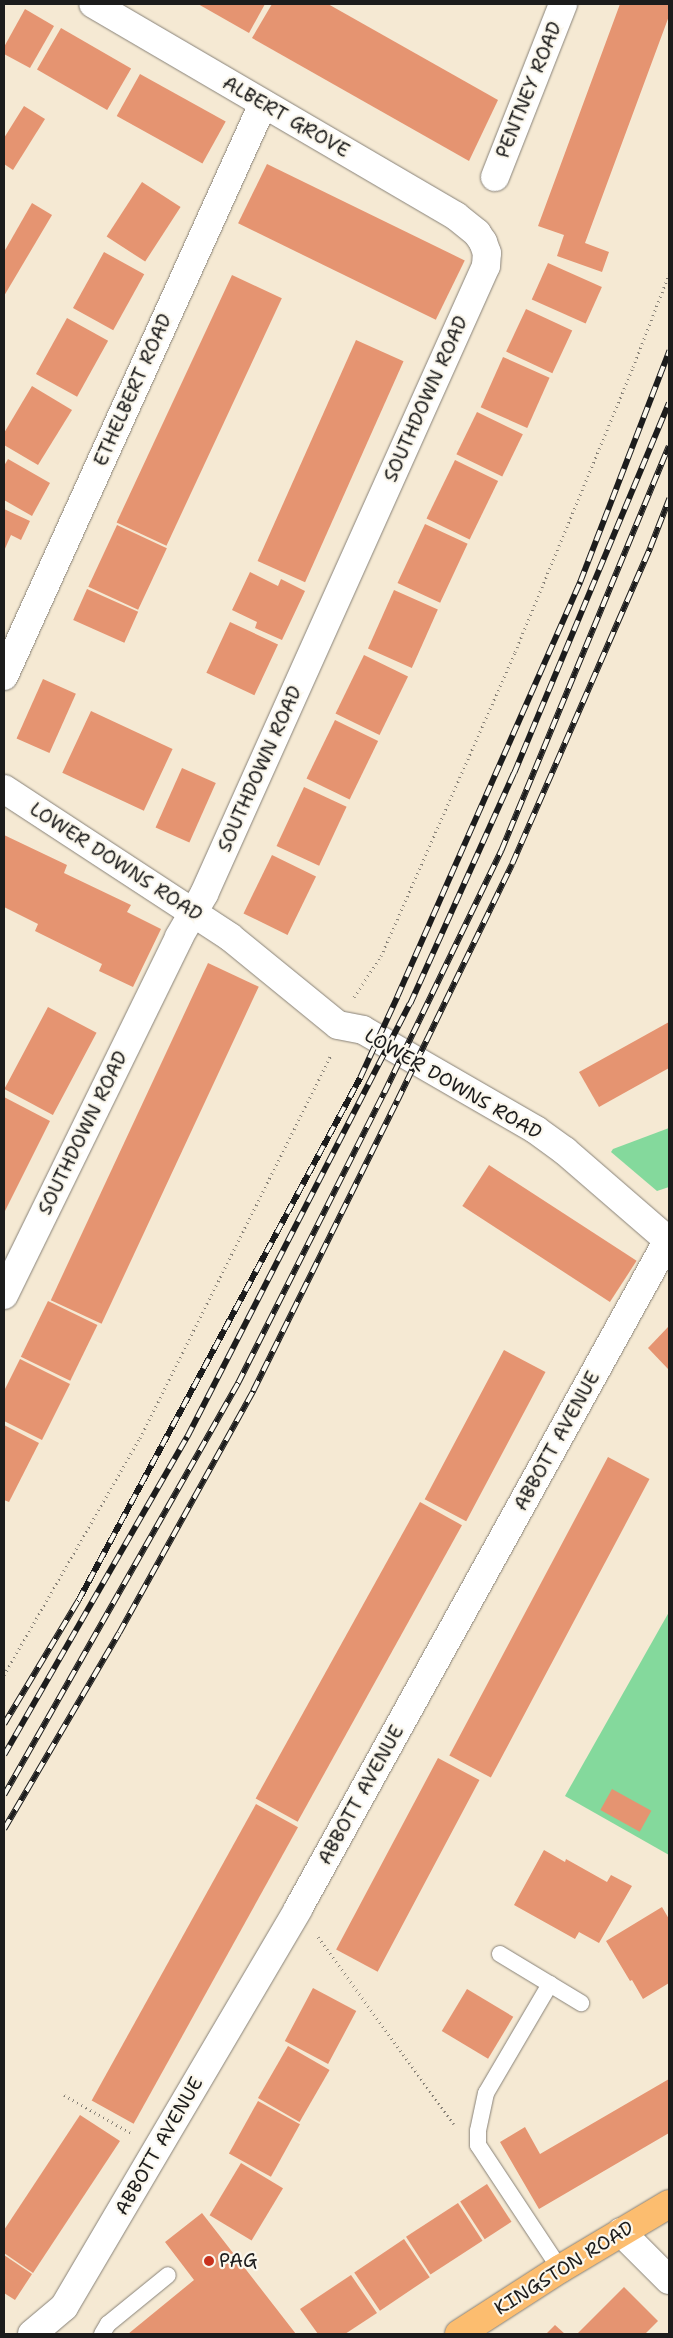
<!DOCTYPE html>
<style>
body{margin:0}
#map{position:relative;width:673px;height:2338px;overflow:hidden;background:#f5e9d3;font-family:"Shantell Sans",sans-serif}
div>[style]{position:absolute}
.green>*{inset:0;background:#84d99c}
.building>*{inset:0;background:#e59471;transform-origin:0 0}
.path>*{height:3px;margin-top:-1.5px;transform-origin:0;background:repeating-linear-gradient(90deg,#888278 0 1px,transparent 0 5px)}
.roads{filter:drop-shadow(0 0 1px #888278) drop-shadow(0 0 1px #888278)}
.service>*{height:16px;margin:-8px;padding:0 8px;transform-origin:8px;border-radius:8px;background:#fff}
.minor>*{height:28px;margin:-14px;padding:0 14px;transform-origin:14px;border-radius:14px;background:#fff}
.tertiary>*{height:28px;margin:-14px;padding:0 14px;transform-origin:14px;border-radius:14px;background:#fff}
.primary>*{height:28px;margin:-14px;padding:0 14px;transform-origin:14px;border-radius:14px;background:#fcbd6f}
.rail>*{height:5.5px;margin-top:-2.75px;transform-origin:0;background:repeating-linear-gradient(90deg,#fbf7ec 0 11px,#1c1c1c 0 22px);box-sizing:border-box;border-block:1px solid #1c1c1c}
.dots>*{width:14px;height:14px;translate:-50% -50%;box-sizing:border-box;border:2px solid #fbf7ec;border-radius:50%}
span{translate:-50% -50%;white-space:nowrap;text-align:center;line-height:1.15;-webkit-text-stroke:4.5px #fbf7ec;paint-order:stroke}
.street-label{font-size:19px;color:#1c1c1c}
.poi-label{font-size:19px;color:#1c1c1c}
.left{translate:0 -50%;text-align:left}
.frame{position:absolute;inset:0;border:5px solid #1c1c1c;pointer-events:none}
</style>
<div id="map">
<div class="green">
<i style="clip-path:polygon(669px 1128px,669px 1187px,657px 1191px,611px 1152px,613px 1149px)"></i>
<i style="clip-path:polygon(669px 1612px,669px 1855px,565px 1796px)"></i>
</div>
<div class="building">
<i style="clip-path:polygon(198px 4px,265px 4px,249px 33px)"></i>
<i style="clip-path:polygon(272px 4px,328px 4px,498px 100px,469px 161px,252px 38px)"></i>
<i style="clip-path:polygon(620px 4px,669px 4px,669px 16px,585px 243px,609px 252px,602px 272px,557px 256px,564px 235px,538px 226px)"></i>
<i style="clip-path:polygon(25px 9px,54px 26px,30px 68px,4px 54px,4px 47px)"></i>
<i style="left:61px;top:28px;width:81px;height:48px;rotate:30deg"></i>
<i style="left:140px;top:74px;width:98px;height:48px;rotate:29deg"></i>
<i style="clip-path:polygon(24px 106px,45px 119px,13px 170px,4px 164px,4px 138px)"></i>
<i style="left:267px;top:164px;width:220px;height:66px;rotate:26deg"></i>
<i style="left:142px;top:182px;width:46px;height:65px;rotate:33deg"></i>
<i style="clip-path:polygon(32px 203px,52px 215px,4px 296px,4px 252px)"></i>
<i style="left:104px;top:252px;width:46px;height:64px;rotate:29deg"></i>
<i style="left:548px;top:263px;width:59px;height:40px;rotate:24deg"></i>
<i style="left:232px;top:275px;width:55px;height:273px;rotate:25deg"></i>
<i style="left:526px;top:309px;width:51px;height:47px;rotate:25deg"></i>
<i style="left:67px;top:318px;width:47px;height:64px;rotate:29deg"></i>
<i style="left:356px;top:340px;width:52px;height:242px;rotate:24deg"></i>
<i style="left:503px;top:357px;width:51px;height:55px;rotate:24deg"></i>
<i style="clip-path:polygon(32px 386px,72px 410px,38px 465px,4px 445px,4px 433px)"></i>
<i style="left:477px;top:412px;width:51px;height:47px;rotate:26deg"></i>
<i style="clip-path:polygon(8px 459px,50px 483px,32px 516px,4px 500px,4px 466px)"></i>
<i style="left:455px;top:460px;width:48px;height:65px;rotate:26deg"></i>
<i style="clip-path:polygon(4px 509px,30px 521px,21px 540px,11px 535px,4px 551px)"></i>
<i style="left:425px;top:524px;width:47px;height:65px;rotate:25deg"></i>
<i style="left:117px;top:525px;width:55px;height:68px;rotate:25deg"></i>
<i style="clip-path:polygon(250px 572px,278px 586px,281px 579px,305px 591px,282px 640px,255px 628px,257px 622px,232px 610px)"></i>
<i style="left:87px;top:589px;width:56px;height:34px;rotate:24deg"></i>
<i style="left:394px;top:590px;width:48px;height:64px;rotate:24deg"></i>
<i style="left:230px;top:622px;width:53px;height:56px;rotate:25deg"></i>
<i style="left:364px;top:655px;width:49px;height:65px;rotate:26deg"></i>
<i style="left:43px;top:679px;width:36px;height:65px;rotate:24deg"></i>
<i style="left:91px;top:711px;width:90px;height:68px;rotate:25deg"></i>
<i style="left:335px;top:720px;width:48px;height:65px;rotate:26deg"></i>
<i style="left:182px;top:768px;width:37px;height:65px;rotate:24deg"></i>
<i style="left:304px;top:787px;width:47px;height:65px;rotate:25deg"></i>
<i style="clip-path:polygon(4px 835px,67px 865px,64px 873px,131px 905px,127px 912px,161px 929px,133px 987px,99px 971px,102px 964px,35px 931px,38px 924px,4px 907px)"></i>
<i style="left:272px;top:855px;width:49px;height:65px;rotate:26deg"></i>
<i style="left:208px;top:963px;width:56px;height:372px;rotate:25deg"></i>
<i style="left:48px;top:1007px;width:55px;height:93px;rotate:28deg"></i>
<i style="clip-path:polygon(669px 1022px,669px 1068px,599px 1107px,579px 1072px)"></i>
<i style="clip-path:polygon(4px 1097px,50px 1121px,4px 1213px)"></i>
<i style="left:489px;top:1165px;width:176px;height:49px;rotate:33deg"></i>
<i style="left:48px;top:1301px;width:55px;height:62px;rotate:26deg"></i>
<i style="clip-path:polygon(669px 1326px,669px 1370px,648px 1348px)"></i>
<i style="left:504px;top:1350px;width:47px;height:169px;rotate:28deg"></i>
<i style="clip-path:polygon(20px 1359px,70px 1384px,42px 1440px,4px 1421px,4px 1391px)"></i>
<i style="clip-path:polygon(4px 1425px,39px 1443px,9px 1502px,4px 1500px)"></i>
<i style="left:608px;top:1457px;width:47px;height:338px;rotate:28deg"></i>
<i style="left:420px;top:1502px;width:48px;height:339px;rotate:29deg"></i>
<i style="left:438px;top:1758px;width:47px;height:217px;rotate:28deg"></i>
<i style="left:612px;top:1789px;width:45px;height:24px;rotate:29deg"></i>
<i style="left:256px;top:1804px;width:48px;height:339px;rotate:29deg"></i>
<i style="clip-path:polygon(544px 1850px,565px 1862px,566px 1859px,607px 1882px,611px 1875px,632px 1886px,599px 1943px,579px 1932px,575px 1939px,514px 1905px)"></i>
<i style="clip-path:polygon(662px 1907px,669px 1919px,669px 1983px,643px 1999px,632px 1980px,630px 1981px,606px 1941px)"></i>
<i style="left:313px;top:1988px;width:49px;height:60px;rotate:28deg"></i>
<i style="left:467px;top:1989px;width:54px;height:49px;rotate:31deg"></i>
<i style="left:288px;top:2046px;width:48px;height:60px;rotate:30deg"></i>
<i style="clip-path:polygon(669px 2079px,669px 2133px,539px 2209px,500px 2142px,525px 2127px,540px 2154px)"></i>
<i style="left:258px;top:2101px;width:48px;height:60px;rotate:29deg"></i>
<i style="clip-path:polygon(80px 2115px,120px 2141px,33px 2273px,4px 2253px,4px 2230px)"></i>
<i style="left:241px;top:2163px;width:49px;height:61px;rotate:31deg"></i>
<i style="left:487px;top:2184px;width:45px;height:32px;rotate:57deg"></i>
<i style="left:458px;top:2203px;width:45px;height:62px;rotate:57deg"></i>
<i style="clip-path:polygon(202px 2213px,296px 2334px,128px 2334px,194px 2280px,165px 2242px)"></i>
<i style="left:404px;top:2239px;width:46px;height:60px;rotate:56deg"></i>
<i style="clip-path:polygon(4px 2255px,32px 2274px,15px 2300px,4px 2293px)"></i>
<i style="clip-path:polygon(351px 2275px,377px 2313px,345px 2334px,318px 2334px,300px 2309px)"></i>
<i style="clip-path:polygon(624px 2287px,658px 2321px,645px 2334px,577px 2334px)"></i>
<i style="clip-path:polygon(555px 2325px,565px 2334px,546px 2334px)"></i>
</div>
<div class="path">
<i style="left:354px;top:997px;width:49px;rotate:-56.6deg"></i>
<i style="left:381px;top:956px;width:332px;rotate:-66.2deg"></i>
<i style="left:515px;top:652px;width:308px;rotate:-67.5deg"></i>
<i style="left:633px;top:367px;width:100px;rotate:-68.8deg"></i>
<i style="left:4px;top:1675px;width:273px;rotate:-60.2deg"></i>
<i style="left:140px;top:1438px;width:428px;rotate:-63.5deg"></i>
<i style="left:318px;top:1937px;width:231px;rotate:54deg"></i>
<i style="left:64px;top:2095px;width:77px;rotate:29.6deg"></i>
</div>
<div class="roads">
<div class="service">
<i style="left:500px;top:1954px;width:95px;rotate:31.2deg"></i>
<i style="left:550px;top:1984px;width:126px;rotate:120.4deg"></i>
<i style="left:486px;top:2093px;width:39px;rotate:102deg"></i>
<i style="left:478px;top:2131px;width:14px;rotate:90deg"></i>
<i style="left:478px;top:2145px;width:149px;rotate:56.5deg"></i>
<i style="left:102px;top:2334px;width:12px;rotate:-59deg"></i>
<i style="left:108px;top:2324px;width:77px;rotate:-39.2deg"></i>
</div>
<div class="minor">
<i style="left:495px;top:177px;width:186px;rotate:-68.5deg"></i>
<i style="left:4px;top:676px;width:628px;rotate:-65.64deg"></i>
<i style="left:4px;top:1295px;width:398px;rotate:-63.9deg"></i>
<i style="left:179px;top:937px;width:50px;rotate:-59.8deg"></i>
<i style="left:204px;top:894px;width:688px;rotate:-65.82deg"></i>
<i style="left:486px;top:266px;width:13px;rotate:-86deg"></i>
<i style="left:487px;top:253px;width:12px;rotate:-110deg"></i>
<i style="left:483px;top:242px;width:11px;rotate:-124deg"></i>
<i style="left:477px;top:233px;width:27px;rotate:-141deg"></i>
<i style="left:456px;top:216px;width:420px;rotate:-149.7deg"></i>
<i style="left:621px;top:2232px;width:68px;rotate:45deg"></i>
<i style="left:32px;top:2334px;width:42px;rotate:-40.2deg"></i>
<i style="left:64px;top:2307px;width:462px;rotate:-59.5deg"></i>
<i style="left:298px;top:1909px;width:767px;rotate:-61.06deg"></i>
</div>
<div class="tertiary">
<i style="left:4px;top:789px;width:270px;rotate:33.2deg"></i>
<i style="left:230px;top:937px;width:139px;rotate:39.2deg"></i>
<i style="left:338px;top:1025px;width:25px;rotate:11deg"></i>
<i style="left:363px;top:1030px;width:200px;rotate:30deg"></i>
<i style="left:536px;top:1130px;width:36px;rotate:36deg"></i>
<i style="left:565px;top:1151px;width:138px;rotate:40.9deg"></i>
</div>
<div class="primary">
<i style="left:459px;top:2334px;width:120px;rotate:-32.8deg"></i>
<i style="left:560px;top:2269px;width:127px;rotate:-30.8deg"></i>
</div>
</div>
<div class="rail">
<i style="left:4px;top:1724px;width:144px;rotate:-59deg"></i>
<i style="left:78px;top:1601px;width:594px;rotate:-61.67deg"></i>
<i style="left:360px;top:1078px;width:89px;rotate:-65.4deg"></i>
<i style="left:397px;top:997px;width:454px;rotate:-66.2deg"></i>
<i style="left:580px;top:582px;width:248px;rotate:-68.9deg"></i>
<i style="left:4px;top:1755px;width:367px;rotate:-60.1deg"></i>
<i style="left:187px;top:1437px;width:487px;rotate:-62.8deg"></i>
<i style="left:410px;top:1004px;width:253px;rotate:-65.8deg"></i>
<i style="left:514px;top:773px;width:401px;rotate:-67.3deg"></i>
<i style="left:4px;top:1795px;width:474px;rotate:-60.4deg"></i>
<i style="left:238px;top:1383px;width:325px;rotate:-63.3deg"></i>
<i style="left:384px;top:1093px;width:269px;rotate:-64.2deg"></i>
<i style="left:501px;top:851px;width:438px;rotate:-67.5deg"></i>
<i style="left:4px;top:1829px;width:227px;rotate:-59.6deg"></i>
<i style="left:119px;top:1633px;width:277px;rotate:-61deg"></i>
<i style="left:253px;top:1391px;width:324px;rotate:-63.6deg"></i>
<i style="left:397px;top:1101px;width:263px;rotate:-64.1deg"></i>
<i style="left:512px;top:864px;width:345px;rotate:-66.4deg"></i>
<i style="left:650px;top:548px;width:53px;rotate:-68.8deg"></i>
</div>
<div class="dots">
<i style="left:209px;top:2261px;background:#c8321e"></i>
</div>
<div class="street-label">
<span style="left:529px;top:90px;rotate:-68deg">PENTNEY ROAD</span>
<span style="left:286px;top:117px;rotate:30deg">ALBERT GROVE</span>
<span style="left:133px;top:390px;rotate:-66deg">ETHELBERT ROAD</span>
<span style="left:426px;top:399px;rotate:-66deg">SOUTHDOWN ROAD</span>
<span style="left:260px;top:769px;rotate:-66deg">SOUTHDOWN ROAD</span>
<span style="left:116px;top:862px;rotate:33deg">LOWER DOWNS ROAD</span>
<span style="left:453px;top:1084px;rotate:30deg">LOWER DOWNS ROAD</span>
<span style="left:83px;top:1133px;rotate:-64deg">SOUTHDOWN ROAD</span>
<span style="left:557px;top:1441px;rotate:-61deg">ABBOTT AVENUE</span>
<span style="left:361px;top:1795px;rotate:-61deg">ABBOTT AVENUE</span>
<span style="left:159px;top:2146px;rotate:-60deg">ABBOTT AVENUE</span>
<span style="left:564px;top:2268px;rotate:-32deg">KINGSTON ROAD</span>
</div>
<div class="poi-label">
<span class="left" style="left:219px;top:2261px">PAG</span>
</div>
<div class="frame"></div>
</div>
